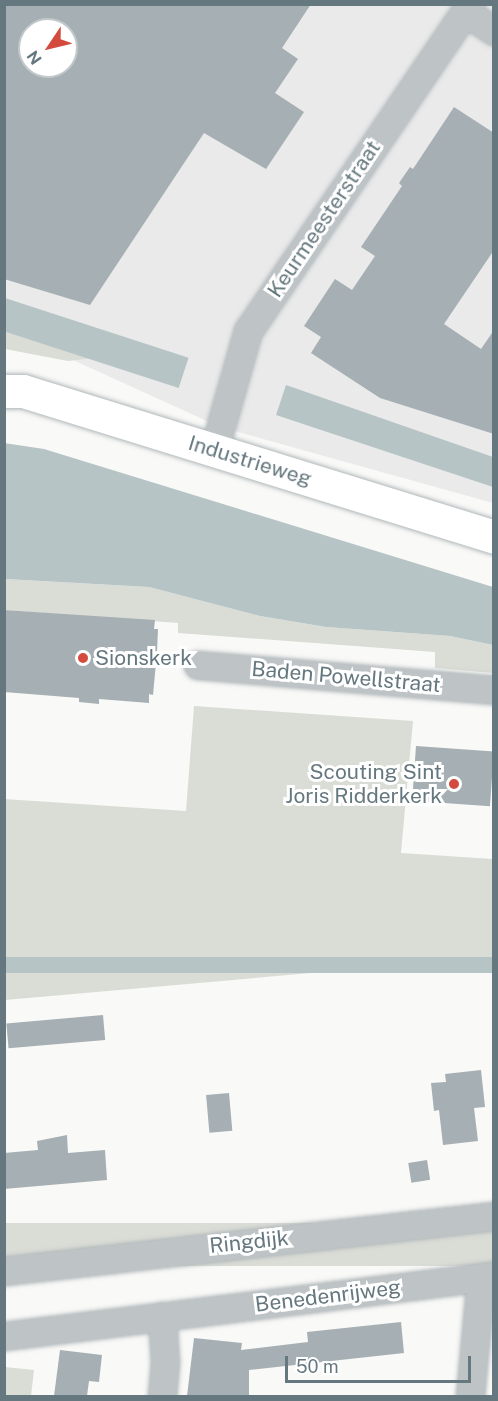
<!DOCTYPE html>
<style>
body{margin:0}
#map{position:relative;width:498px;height:1401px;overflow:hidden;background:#f9f9f7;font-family:"Public Sans",sans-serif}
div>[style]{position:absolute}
.built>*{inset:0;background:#eaeaea}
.green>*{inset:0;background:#daddd6;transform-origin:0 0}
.water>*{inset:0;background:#b7c4c6;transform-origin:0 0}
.building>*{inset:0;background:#a6afb3;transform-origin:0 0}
.roads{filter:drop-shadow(0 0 2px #b1b8bb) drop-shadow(0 0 2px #b1b8bb)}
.street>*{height:27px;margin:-13.5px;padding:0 13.5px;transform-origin:13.5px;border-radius:13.5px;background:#bec4c6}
.secondary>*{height:33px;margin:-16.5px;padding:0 16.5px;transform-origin:16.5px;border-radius:16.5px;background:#fff}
.dots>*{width:16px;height:16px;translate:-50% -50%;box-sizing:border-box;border:3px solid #fff;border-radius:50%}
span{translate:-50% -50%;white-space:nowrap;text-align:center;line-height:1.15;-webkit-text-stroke:6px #fff;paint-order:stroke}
.street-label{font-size:21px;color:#66787f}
.poi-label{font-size:21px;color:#66787f}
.left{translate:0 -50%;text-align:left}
.right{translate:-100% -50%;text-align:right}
.frame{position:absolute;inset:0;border:6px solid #66787f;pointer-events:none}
.north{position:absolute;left:18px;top:18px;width:60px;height:60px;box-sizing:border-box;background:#fff;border:2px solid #c2c9cc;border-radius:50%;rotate:235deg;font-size:16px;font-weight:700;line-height:24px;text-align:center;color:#66787f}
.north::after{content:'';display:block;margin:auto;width:21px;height:27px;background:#d34b3d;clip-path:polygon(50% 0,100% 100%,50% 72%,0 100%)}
.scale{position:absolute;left:285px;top:1356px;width:186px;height:27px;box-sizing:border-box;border:3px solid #66787f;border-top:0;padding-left:8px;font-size:18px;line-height:21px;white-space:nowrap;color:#66787f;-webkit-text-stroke:4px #fff;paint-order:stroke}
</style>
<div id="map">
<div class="built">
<i style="clip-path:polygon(evenodd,5px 5px,493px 5px,493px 503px,220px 427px,5px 329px,5px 5px,30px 30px,66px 30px,66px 66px,30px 66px,30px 30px)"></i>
</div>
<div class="green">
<i style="clip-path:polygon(4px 330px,93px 358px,68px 361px,5px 349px)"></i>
<i style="clip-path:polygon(4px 579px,149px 587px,260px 616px,326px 627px,450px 636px,493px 645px,493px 673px,435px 668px,435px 652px,178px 633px,178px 623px,5px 610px)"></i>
<i style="clip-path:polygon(194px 706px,413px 721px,401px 853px,493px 859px,493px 957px,5px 1000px,4px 799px,186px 811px)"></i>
<i style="left:493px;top:1223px;width:43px;height:493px;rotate:90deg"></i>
<i style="clip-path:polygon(5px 1367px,34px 1370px,31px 1396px,5px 1396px)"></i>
</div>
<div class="water">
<i style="left:5px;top:298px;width:193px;height:32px;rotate:18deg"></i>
<i style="clip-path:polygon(286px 385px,493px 457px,493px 487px,276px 415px)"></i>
<i style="clip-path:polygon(4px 443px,44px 449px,493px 587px,493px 645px,450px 636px,326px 627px,260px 616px,149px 587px,5px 579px)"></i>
<i style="left:493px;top:957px;width:16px;height:490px;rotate:90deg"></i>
</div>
<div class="building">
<i style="clip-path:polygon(evenodd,4px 4px,311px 4px,282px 48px,298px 59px,275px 93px,304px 112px,266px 169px,204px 133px,90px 305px,4px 279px,4px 4px,30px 30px,66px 30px,66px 66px,30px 66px,30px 30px)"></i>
<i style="clip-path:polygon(454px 107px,494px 133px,494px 250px,444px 324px,481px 349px,494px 330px,494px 434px,380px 398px,311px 353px,321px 337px,304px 326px,335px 279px,352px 290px,375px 256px,361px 247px,402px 186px,399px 183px,410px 167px,413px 169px)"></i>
<i style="clip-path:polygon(4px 610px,155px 620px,154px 629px,158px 629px,157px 652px,153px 695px,149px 694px,149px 703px,99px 699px,99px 704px,79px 702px,79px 698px,4px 692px)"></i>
<i style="left:416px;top:746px;width:78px;height:55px;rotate:4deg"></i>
<i style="left:103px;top:1015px;width:25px;height:97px;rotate:85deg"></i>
<i style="clip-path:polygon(481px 1070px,485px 1107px,474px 1108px,478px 1141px,443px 1145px,439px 1110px,434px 1111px,431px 1083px,446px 1082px,445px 1074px)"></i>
<i style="left:229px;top:1093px;width:38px;height:23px;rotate:85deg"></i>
<i style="clip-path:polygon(67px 1135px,68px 1153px,105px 1150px,107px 1180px,4px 1189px,4px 1153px,38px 1150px,37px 1141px)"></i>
<i style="left:427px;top:1160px;width:20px;height:19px;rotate:81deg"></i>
<i style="clip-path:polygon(401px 1322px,404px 1353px,249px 1370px,249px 1396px,187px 1396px,194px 1338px,242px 1343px,241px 1350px,308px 1342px,307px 1332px)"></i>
<i style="clip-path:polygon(60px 1350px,102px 1355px,99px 1382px,89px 1381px,87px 1396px,54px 1396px)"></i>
</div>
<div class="roads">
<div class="street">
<i style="left:465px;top:12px;width:35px;rotate:33deg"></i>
<i style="left:214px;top:450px;width:124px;rotate:-74.1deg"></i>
<i style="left:248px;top:331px;width:395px;rotate:-55.8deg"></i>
<i style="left:198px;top:665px;width:297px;rotate:4.8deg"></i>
<i style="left:4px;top:1271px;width:493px;rotate:-6.4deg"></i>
<i style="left:162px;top:1316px;width:46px;rotate:86.3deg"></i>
<i style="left:165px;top:1362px;width:34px;rotate:95deg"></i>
<i style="left:4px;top:1336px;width:494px;rotate:-7deg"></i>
<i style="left:470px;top:1396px;width:119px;rotate:-84.7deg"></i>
</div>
<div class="secondary">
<i style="left:4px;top:391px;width:19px"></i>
<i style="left:23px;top:391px;width:493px;rotate:17.2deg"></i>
</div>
</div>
<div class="dots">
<i style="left:83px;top:658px;background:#d34b3d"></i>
<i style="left:454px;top:784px;background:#d34b3d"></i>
</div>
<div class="street-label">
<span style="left:324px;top:219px;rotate:-56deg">Keurmeesterstraat</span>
<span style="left:250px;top:461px;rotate:17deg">Industrieweg</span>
<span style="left:346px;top:677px;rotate:5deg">Baden Powellstraat</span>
<span style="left:249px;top:1242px;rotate:-6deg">Ringdijk</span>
<span style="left:328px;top:1296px;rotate:-7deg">Benedenrijweg</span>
</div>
<div class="poi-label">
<span class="left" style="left:95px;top:658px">Sionskerk</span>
<span class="right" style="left:442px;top:784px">Scouting Sint<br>Joris Ridderkerk</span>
</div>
<div class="frame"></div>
<div class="north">N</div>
<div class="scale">50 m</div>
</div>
